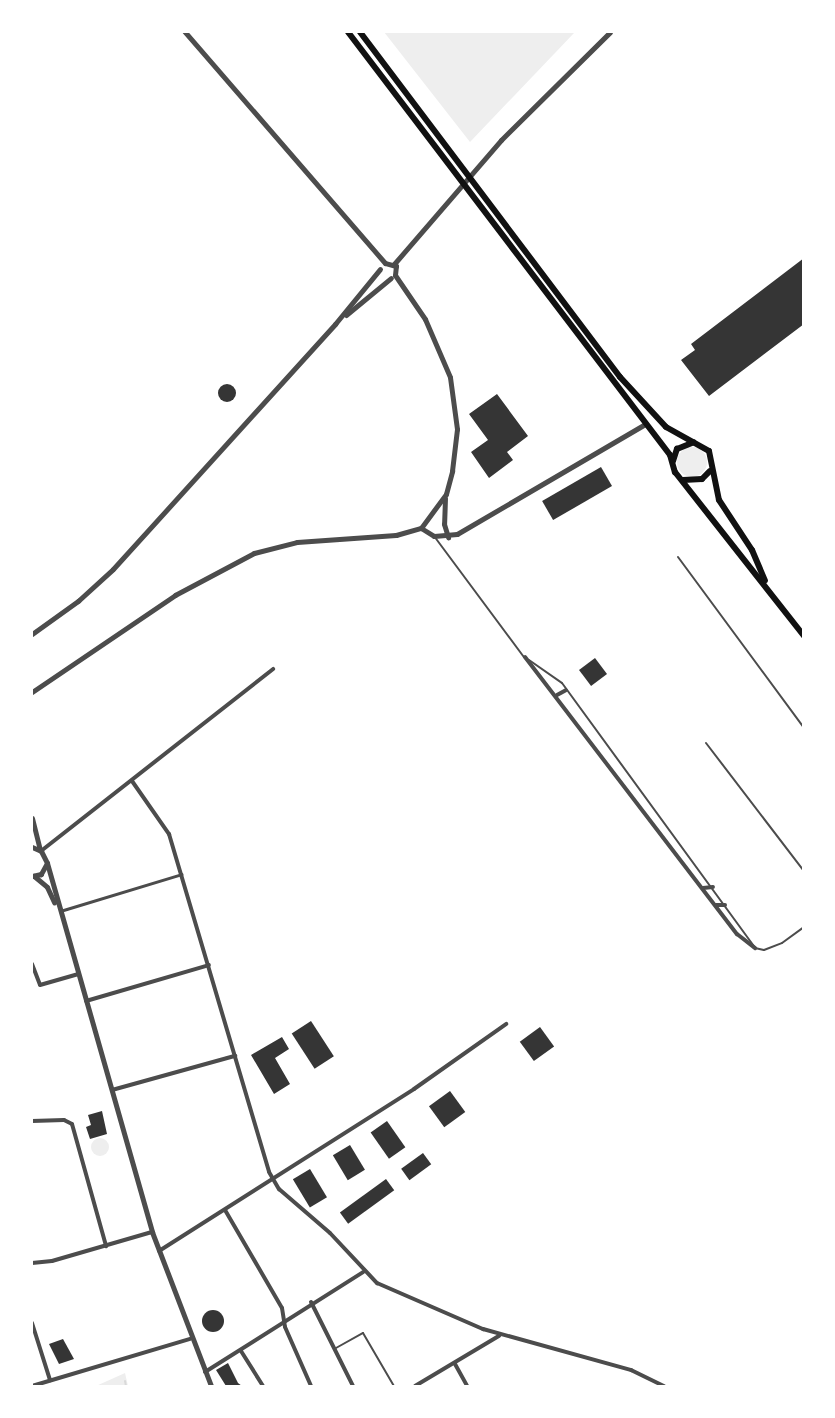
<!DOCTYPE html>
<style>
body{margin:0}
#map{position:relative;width:835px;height:1418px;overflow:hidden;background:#fff;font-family:"Noto Sans",sans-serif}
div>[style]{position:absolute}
.green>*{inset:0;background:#eee}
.round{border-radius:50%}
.stream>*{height:2px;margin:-1px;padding:0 1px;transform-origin:1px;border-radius:1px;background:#d9d9d9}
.building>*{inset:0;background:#353535;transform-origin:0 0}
.service>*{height:2px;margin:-1px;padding:0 1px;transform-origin:1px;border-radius:1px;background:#4c4c4c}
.pedestrian>*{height:3px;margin:-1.5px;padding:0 1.5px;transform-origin:1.5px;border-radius:1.5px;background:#4c4c4c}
.minor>*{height:4px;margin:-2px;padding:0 2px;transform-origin:2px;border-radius:2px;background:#4c4c4c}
.tertiary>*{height:5px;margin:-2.5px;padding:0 2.5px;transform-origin:2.5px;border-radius:2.5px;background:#4c4c4c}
.primary>*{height:6px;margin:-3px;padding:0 3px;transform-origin:3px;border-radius:3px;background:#111}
span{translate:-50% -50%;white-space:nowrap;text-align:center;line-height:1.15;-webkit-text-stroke:6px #fff;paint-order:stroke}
.frame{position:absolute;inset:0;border:33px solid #fff;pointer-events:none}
</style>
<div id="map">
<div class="green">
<i style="clip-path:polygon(384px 32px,575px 32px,470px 142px)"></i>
<i class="round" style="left:677px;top:447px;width:30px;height:30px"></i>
<i class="round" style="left:91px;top:1138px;width:18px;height:18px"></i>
<i style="clip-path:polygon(125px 1373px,128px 1386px,96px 1386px)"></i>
</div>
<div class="stream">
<i style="left:125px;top:1381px;width:5px;rotate:79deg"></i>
</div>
<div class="building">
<i style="clip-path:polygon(804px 258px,804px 324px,709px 396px,681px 360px,695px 350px,691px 344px)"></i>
<i class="round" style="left:218px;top:384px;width:18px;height:18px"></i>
<i style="clip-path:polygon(497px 394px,528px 436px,507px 452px,513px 460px,489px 478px,471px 452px,488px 440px,469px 414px)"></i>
<i style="left:601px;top:467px;width:22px;height:68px;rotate:60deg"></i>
<i style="left:595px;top:658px;width:20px;height:20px;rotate:53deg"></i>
<i style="left:311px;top:1021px;width:42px;height:23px;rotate:57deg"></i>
<i style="left:540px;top:1027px;width:24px;height:25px;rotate:54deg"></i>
<i style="clip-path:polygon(282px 1037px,289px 1049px,275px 1058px,290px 1084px,274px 1094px,251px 1055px)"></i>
<i style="left:450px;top:1091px;width:26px;height:26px;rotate:54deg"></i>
<i style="clip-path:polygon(102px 1111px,107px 1134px,90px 1139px,86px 1127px,91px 1125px,88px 1115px)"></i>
<i style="left:387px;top:1121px;width:32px;height:20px;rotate:55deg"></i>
<i style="left:350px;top:1145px;width:29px;height:20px;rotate:59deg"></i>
<i style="left:423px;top:1153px;width:14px;height:27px;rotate:54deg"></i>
<i style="left:310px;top:1169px;width:33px;height:20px;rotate:59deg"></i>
<i style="left:386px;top:1179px;width:14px;height:57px;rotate:54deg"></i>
<i class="round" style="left:202px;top:1310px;width:22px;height:22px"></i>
<i style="clip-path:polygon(63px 1339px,74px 1359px,59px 1364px,49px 1344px)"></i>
<i style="clip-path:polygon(228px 1363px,238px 1383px,242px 1386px,226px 1386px,216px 1370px)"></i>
</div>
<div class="service">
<i style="left:434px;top:536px;width:151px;rotate:53.4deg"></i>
<i style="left:678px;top:557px;width:212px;rotate:53.6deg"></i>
<i style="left:529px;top:660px;width:40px;rotate:34.9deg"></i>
<i style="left:562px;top:683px;width:328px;rotate:53.9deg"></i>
<i style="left:755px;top:948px;width:9px;rotate:13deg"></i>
<i style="left:764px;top:950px;width:19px;rotate:-21deg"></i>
<i style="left:782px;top:943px;width:27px;rotate:-36deg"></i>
<i style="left:706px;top:743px;width:161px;rotate:52.6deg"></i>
<i style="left:336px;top:1348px;width:31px;rotate:-29deg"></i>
<i style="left:363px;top:1333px;width:61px;rotate:59.7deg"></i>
</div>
<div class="pedestrian">
<i style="left:60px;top:911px;width:127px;rotate:-16.9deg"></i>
</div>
<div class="minor">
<i style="left:525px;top:657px;width:349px;rotate:52.6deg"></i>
<i style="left:737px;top:934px;width:23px;rotate:38deg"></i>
<i style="left:557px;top:695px;width:10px;rotate:-29deg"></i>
<i style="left:132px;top:781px;width:65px;rotate:55.1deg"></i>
<i style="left:169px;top:834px;width:352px;rotate:73.5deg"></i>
<i style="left:269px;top:1172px;width:20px;rotate:60deg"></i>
<i style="left:279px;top:1189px;width:67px;rotate:40.8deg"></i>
<i style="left:330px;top:1233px;width:69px;rotate:46.8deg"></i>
<i style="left:377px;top:1283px;width:116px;rotate:23.5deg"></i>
<i style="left:483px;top:1329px;width:154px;rotate:15.5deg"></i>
<i style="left:631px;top:1370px;width:37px;rotate:26deg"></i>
<i style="left:41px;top:851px;width:295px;rotate:-38.1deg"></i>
<i style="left:703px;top:888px;width:10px;rotate:-6deg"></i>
<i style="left:716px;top:905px;width:9px"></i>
<i style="left:32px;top:964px;width:22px;rotate:69deg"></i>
<i style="left:40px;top:985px;width:40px;rotate:-16deg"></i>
<i style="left:86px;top:1001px;width:128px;rotate:-16.3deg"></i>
<i style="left:112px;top:1090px;width:128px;rotate:-15.5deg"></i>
<i style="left:32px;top:1121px;width:32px;rotate:-2deg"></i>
<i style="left:64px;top:1120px;width:9px;rotate:27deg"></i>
<i style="left:72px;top:1124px;width:127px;rotate:74.4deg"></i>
<i style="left:225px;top:1210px;width:113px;rotate:59.8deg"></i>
<i style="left:282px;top:1308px;width:19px;rotate:81deg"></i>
<i style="left:285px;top:1327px;width:64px;rotate:66.2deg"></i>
<i style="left:159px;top:1251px;width:302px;rotate:-32.4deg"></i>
<i style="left:414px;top:1089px;width:113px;rotate:-35.2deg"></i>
<i style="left:32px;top:1263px;width:20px;rotate:-6deg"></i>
<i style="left:52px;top:1261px;width:104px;rotate:-16.2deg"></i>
<i style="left:311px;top:1302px;width:94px;rotate:63.4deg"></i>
<i style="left:32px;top:1323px;width:60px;rotate:72.5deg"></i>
<i style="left:241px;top:1351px;width:41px;rotate:57.8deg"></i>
<i style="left:455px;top:1364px;width:25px;rotate:61deg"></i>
<i style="left:205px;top:1372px;width:187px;rotate:-32.3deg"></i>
<i style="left:32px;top:1386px;width:165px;rotate:-16.6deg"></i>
<i style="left:415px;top:1386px;width:98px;rotate:-30.8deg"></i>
</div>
<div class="tertiary">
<i style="left:394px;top:264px;width:164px;rotate:-49.2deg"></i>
<i style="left:501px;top:140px;width:153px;rotate:-44.7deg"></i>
<i style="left:346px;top:315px;width:58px;rotate:-39.4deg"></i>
<i style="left:445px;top:498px;width:26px;rotate:92deg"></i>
<i style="left:444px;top:524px;width:14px;rotate:73deg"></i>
<i style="left:421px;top:528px;width:15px;rotate:32deg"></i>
<i style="left:434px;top:536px;width:23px;rotate:-5deg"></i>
<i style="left:457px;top:534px;width:218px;rotate:-30.3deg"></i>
<i style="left:32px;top:634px;width:57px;rotate:-35.7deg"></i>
<i style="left:78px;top:601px;width:47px;rotate:-42.4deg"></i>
<i style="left:113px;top:569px;width:331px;rotate:-47.8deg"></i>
<i style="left:335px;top:324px;width:71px;rotate:-50.7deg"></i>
<i style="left:32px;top:692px;width:173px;rotate:-34.1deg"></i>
<i style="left:175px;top:595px;width:89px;rotate:-28deg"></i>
<i style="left:254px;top:553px;width:44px;rotate:-14.3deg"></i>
<i style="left:297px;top:542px;width:99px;rotate:-4deg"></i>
<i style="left:396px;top:535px;width:26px;rotate:-16deg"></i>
<i style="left:421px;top:528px;width:42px;rotate:-53.7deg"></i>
<i style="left:446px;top:494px;width:24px;rotate:-75deg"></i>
<i style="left:452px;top:471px;width:42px;rotate:-83.2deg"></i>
<i style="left:457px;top:429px;width:52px;rotate:-97.7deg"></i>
<i style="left:450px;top:377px;width:63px;rotate:-113.3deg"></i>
<i style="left:425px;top:319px;width:53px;rotate:-124.3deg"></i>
<i style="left:395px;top:275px;width:9px;rotate:-84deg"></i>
<i style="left:396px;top:266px;width:11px;rotate:-165deg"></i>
<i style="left:385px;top:263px;width:306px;rotate:-130.9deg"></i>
<i style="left:32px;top:818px;width:33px;rotate:76deg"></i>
<i style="left:32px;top:847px;width:10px;rotate:24deg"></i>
<i style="left:41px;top:851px;width:13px;rotate:63deg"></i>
<i style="left:47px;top:863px;width:13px;rotate:119deg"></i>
<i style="left:41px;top:874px;width:9px;rotate:167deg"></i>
<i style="left:47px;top:863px;width:384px;rotate:74.1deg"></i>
<i style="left:152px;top:1232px;width:165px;rotate:69deg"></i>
<i style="left:34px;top:876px;width:17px;rotate:40deg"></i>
<i style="left:47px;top:887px;width:17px;rotate:65deg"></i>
</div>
<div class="primary">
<i style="left:348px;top:32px;width:532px;rotate:52.72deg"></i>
<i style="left:670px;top:455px;width:18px;rotate:74deg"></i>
<i style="left:675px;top:472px;width:209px;rotate:51.8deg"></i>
<i style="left:360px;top:32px;width:432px;rotate:53deg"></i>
<i style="left:620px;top:377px;width:68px;rotate:47.4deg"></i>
<i style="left:666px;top:427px;width:49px;rotate:29.2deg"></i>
<i style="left:709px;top:451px;width:50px;rotate:78.5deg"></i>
<i style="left:719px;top:500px;width:60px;rotate:56.6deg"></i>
<i style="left:752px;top:550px;width:33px;rotate:67deg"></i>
<i style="left:673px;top:461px;width:13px;rotate:-72deg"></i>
<i style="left:677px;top:449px;width:18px;rotate:-22deg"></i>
<i style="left:683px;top:480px;width:19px;rotate:-3deg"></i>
<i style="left:702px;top:479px;width:11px;rotate:-45deg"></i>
</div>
<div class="frame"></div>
</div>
